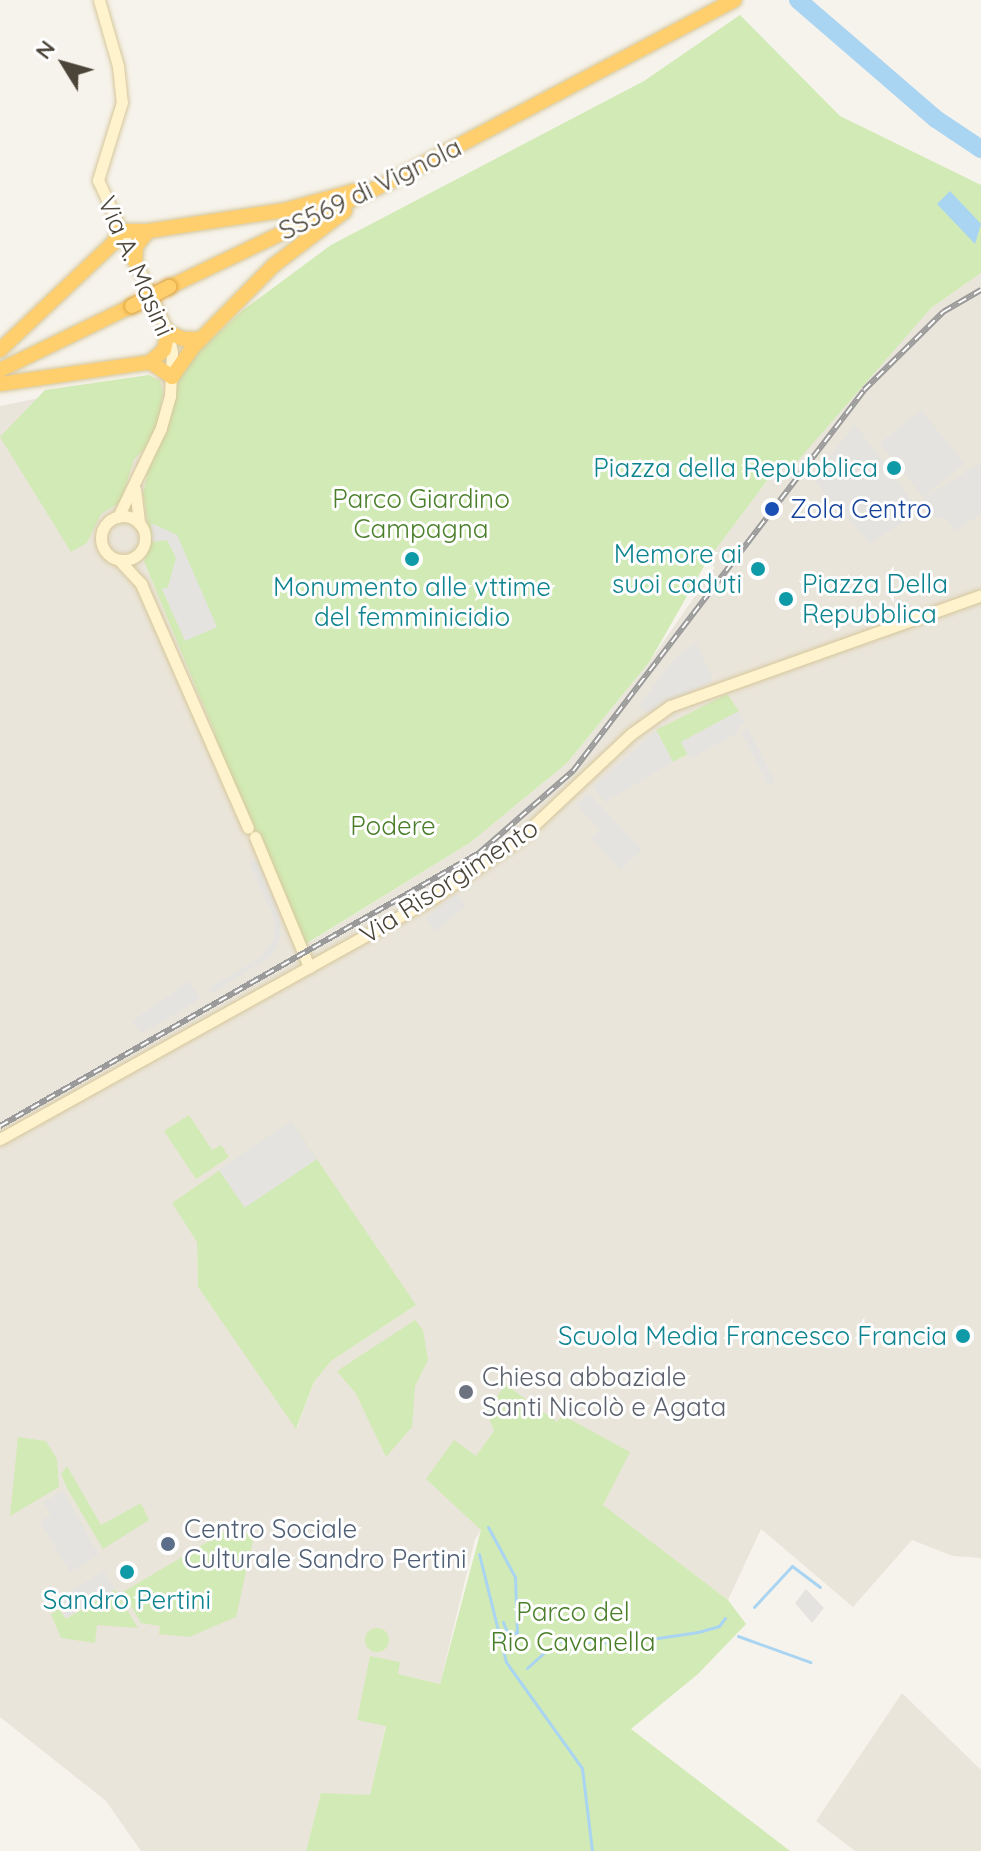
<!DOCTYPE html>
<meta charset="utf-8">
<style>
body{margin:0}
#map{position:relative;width:981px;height:1851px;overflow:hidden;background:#f6f3ec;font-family:Quicksand,sans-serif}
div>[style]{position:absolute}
.residential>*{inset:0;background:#eae5da}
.green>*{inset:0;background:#d2eab5}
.round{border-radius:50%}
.parking>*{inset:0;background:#e5e3e0;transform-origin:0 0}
.water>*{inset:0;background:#a9d4f2}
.stream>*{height:3px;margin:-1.5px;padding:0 1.5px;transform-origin:1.5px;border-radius:1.5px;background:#a9d4f2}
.river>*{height:18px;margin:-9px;padding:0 9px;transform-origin:9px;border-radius:9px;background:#a9d4f2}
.roads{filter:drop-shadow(0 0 2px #d6c79b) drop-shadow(0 0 2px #d6c79b)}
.secondary>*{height:11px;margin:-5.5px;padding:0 5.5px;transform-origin:5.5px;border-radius:5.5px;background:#fff3cd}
.secondary>.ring{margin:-5.5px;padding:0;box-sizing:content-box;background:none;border:11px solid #fff3cd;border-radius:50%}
.highway>*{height:14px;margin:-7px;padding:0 7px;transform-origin:7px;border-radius:7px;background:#ffcf6e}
.rail>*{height:6px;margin-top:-3px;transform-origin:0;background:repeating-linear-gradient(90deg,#fff 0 9px,#9a9a9a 0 18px);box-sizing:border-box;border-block:2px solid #9a9a9a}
.bridges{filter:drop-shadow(0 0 2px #e0a43c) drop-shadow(0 0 2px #e0a43c)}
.highway-bridge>*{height:14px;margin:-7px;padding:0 7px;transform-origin:7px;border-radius:7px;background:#ffcf6e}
.dots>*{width:22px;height:22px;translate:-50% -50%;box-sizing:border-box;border:4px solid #fff;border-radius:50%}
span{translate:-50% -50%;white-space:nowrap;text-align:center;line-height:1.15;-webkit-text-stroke:6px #fff;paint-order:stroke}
.street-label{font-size:26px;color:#4b4439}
.culture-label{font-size:26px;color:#0d838f}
.right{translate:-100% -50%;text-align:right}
.left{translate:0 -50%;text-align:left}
.park-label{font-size:26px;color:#4a7f2a}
.transit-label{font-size:26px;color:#164399}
.worship-label{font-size:26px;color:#5b616d}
.service-label{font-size:26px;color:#4e5e75}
.north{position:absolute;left:24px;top:24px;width:80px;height:80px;-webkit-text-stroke:6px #fff;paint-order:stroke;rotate:307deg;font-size:22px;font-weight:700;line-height:32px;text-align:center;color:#4b4439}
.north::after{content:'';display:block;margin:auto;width:28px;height:36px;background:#4b4439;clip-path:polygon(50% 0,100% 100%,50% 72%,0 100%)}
</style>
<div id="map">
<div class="residential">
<i style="clip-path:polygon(evenodd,981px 273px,981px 1558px,953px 1556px,912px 1540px,853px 1607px,761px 1529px,728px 1600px,602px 1505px,562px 1415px,475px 1539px,440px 1684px,397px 1674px,370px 1796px,321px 1794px,306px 1851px,141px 1851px,106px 1801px,0 1717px,0 406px,141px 377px,168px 379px,143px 493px,151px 544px,144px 561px,215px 734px,211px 746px,302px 947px,471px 842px,567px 763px,650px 661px,715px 567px,707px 561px,778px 466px,931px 308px,981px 273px,197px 1242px,416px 1305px,331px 1361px,314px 1382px,297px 1428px,198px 1287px,197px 1242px)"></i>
<i style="clip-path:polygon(902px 1693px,981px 1770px,981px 1851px,855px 1851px,816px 1821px)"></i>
</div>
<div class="green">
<i style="clip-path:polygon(740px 15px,840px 116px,981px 185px,981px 273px,931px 308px,794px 465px,778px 466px,707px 561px,650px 661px,567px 763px,471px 842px,301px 947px,211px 746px,215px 734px,144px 561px,151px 544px,143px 493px,168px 379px,243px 310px,331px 245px,644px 81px)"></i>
<i style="clip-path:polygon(149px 375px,160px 381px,163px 393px,154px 441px,134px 459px,121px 502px,101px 514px,87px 543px,71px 552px,0 437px,45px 390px)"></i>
<i style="clip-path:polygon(727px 694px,739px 711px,681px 742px,688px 754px,673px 762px,656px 730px)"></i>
<i style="clip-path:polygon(189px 1115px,212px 1150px,221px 1145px,229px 1157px,196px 1179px,164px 1131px)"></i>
<i style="clip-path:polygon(291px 1121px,416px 1305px,331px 1361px,314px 1382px,296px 1429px,198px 1287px,197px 1242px,172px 1203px)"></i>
<i style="clip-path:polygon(415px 1320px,423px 1330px,428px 1360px,415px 1386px,412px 1427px,386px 1457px,356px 1394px,337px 1371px)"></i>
<i style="clip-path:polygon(505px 1384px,557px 1422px,562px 1415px,630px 1452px,603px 1505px,728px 1600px,746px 1624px,698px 1674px,631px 1729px,790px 1851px,306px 1851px,321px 1793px,370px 1795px,386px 1726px,357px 1720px,370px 1656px,400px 1662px,398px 1674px,440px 1684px,481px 1530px,426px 1479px,454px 1440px,476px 1456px,494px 1431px,487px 1413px)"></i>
<i style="clip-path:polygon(18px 1437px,46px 1441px,57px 1459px,59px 1487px,10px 1516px)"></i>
<i style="clip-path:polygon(67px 1466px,101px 1525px,141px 1503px,149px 1520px,103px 1549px,67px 1488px,61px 1474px)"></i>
<i style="clip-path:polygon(231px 1528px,254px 1536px,236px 1617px,189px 1637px,159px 1634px,160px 1626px,141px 1623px,123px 1592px)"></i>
<i style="clip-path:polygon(115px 1590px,138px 1628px,97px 1625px,95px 1643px,61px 1638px,51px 1614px,59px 1609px,66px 1619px)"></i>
<i class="round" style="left:365px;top:1628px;width:24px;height:24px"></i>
</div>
<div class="parking">
<i style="left:921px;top:410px;width:69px;height:53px;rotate:51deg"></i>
<i style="clip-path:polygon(855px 424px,915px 504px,908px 519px,870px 543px,812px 479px)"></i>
<i style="clip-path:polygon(981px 463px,981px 514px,955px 531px,945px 518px,936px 518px,923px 498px)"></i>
<i style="clip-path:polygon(151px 523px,177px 535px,217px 627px,185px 641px,162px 589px,168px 587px,176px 558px,167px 540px,152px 542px)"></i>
<i style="clip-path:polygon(696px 642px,713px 680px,647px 714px,639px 705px,675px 658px)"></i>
<i style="clip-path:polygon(739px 711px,745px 723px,737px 728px,739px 732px,690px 759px,681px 742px)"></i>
<i style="left:748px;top:728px;width:60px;height:8px;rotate:63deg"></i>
<i style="clip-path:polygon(656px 730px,673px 762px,605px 802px,593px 787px)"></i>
<i style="clip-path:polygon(589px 793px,642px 850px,621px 870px,591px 838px,600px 830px,576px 804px)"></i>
<i style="clip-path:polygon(257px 859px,280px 911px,280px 941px,270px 957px,211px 994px,209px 988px,260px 958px,274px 939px,274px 918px,249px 862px)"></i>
<i style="left:456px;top:894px;width:16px;height:39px;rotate:52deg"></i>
<i style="clip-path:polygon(189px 981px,200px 999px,141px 1034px,132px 1021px)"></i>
<i style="left:291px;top:1121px;width:46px;height:87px;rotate:56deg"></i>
<i style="clip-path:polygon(63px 1491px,99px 1555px,70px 1572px,40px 1522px,51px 1515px,43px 1502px)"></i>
<i style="left:104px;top:1571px;width:21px;height:57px;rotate:59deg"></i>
<i style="clip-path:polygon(806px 1589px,824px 1608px,812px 1623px,795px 1603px)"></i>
</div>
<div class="water">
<i style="clip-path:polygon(950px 191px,981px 224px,975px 244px,937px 204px)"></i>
</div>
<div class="stream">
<i style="left:488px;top:1527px;width:57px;rotate:61.6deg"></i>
<i style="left:515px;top:1577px;width:56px;rotate:88deg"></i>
<i style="left:517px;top:1633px;width:10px;rotate:-174deg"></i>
<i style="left:507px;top:1632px;width:11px;rotate:-112deg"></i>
<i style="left:479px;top:1554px;width:111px;rotate:76deg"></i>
<i style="left:506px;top:1662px;width:130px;rotate:54.4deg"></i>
<i style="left:582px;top:1768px;width:84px;rotate:83.1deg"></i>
<i style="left:754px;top:1607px;width:56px;rotate:-47.2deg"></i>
<i style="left:792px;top:1566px;width:35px;rotate:37deg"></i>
<i style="left:738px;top:1636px;width:77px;rotate:19.9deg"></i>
<i style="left:527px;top:1668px;width:40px;rotate:-42deg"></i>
<i style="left:557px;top:1641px;width:67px;rotate:1.7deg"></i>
<i style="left:624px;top:1643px;width:75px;rotate:-8.5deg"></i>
<i style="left:698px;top:1632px;width:22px;rotate:-16deg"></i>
<i style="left:719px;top:1626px;width:10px;rotate:-53deg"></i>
</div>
<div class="river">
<i style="left:798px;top:0;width:182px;rotate:40.8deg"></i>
<i style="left:936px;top:119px;width:54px;rotate:33.7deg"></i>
</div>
<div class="roads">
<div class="secondary">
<i style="left:99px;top:0;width:69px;rotate:73.9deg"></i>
<i style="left:118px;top:66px;width:36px;rotate:84deg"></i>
<i style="left:122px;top:102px;width:82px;rotate:107.1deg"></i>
<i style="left:98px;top:180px;width:167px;rotate:65.3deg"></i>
<i style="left:168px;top:332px;width:20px;rotate:79deg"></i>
<i style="left:172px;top:352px;width:44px;rotate:92.6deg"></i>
<i style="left:170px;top:396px;width:33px;rotate:106deg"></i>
<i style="left:161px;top:428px;width:99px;rotate:115.8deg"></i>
<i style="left:135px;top:489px;width:35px;rotate:83deg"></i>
<i class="ring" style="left:101px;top:516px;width:33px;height:33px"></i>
<i style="left:119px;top:560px;width:33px;rotate:47deg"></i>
<i style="left:141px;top:584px;width:266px;rotate:66.3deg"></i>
<i style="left:255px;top:837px;width:141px;rotate:67.4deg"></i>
<i style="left:0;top:1139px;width:497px;rotate:-29.1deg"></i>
<i style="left:434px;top:897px;width:102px;rotate:-34.2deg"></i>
<i style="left:518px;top:840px;width:155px;rotate:-43.2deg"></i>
<i style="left:631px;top:734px;width:48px;rotate:-35.7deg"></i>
<i style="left:670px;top:706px;width:330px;rotate:-19.6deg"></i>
</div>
<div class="highway">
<i style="left:135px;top:262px;width:16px;rotate:-86deg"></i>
<i style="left:136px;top:246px;width:19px;rotate:-51deg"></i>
<i style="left:148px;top:231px;width:139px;rotate:-8.7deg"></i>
<i style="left:285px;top:210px;width:72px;rotate:-15.4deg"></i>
<i style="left:169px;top:287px;width:248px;rotate:-25.5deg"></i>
<i style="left:393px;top:180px;width:386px;rotate:-27.8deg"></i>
<i style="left:0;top:350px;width:156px;rotate:-43.4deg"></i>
<i style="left:113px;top:243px;width:14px;rotate:-60deg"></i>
<i style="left:120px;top:231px;width:28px"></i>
<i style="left:150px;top:362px;width:27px;rotate:34deg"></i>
<i style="left:172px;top:377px;width:38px;rotate:-55deg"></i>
<i style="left:194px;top:346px;width:114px;rotate:-45.4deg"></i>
<i style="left:274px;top:265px;width:89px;rotate:-37.3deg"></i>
<i style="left:0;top:370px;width:147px;rotate:-25.9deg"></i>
<i style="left:0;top:384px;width:152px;rotate:-8.3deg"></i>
<i style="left:150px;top:362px;width:18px;rotate:-41deg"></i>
<i style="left:164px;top:350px;width:18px;rotate:-77deg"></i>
<i style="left:168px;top:332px;width:17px;rotate:25deg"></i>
<i style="left:183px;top:339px;width:17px"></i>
</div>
</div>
<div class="rail">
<i style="left:0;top:1126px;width:551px;rotate:-29.68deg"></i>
<i style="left:479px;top:853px;width:125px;rotate:-41.1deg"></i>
<i style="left:573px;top:771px;width:479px;rotate:-52.6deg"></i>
<i style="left:864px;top:390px;width:111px;rotate:-44.6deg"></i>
<i style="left:943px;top:312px;width:44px;rotate:-30.1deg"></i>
</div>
<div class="bridges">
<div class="highway-bridge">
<i style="left:132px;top:306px;width:42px;rotate:-27.2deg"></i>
</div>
</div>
<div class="dots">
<i style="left:894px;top:468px;background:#0f9aa8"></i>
<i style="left:772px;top:509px;background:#1a4fb4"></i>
<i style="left:412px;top:559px;background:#0f9aa8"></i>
<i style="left:758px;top:569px;background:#0f9aa8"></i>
<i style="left:786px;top:599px;background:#0f9aa8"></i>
<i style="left:963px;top:1336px;background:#0f9aa8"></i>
<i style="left:466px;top:1392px;background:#6b7280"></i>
<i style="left:168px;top:1544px;background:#5c6f8a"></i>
<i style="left:127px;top:1572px;background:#0f9aa8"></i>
</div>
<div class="street-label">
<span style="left:370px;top:189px;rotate:-26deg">SS569 di Vignola</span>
<span style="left:136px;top:266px;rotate:66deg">Via A. Masini</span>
<span style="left:449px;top:881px;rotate:-33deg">Via Risorgimento</span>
</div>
<div class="culture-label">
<span class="right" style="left:878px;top:468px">Piazza della Repubblica</span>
<span class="right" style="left:742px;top:569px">Memore ai<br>suoi caduti</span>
<span class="left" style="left:802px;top:599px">Piazza Della<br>Repubblica</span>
<span style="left:412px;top:602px">Monumento alle vttime<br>del femminicidio</span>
<span class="right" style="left:947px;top:1336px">Scuola Media Francesco Francia</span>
<span style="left:127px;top:1600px">Sandro Pertini</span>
</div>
<div class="park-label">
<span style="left:421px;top:514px">Parco Giardino<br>Campagna</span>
<span style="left:393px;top:826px">Podere</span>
<span style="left:573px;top:1627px">Parco del<br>Rio Cavanella</span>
</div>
<div class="transit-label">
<span class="left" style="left:790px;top:509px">Zola Centro</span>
</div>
<div class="worship-label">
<span class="left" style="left:482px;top:1392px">Chiesa abbaziale<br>Santi Nicolò e Agata</span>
</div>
<div class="service-label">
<span class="left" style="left:184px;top:1544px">Centro Sociale<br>Culturale Sandro Pertini</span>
</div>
<div class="north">N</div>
</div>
